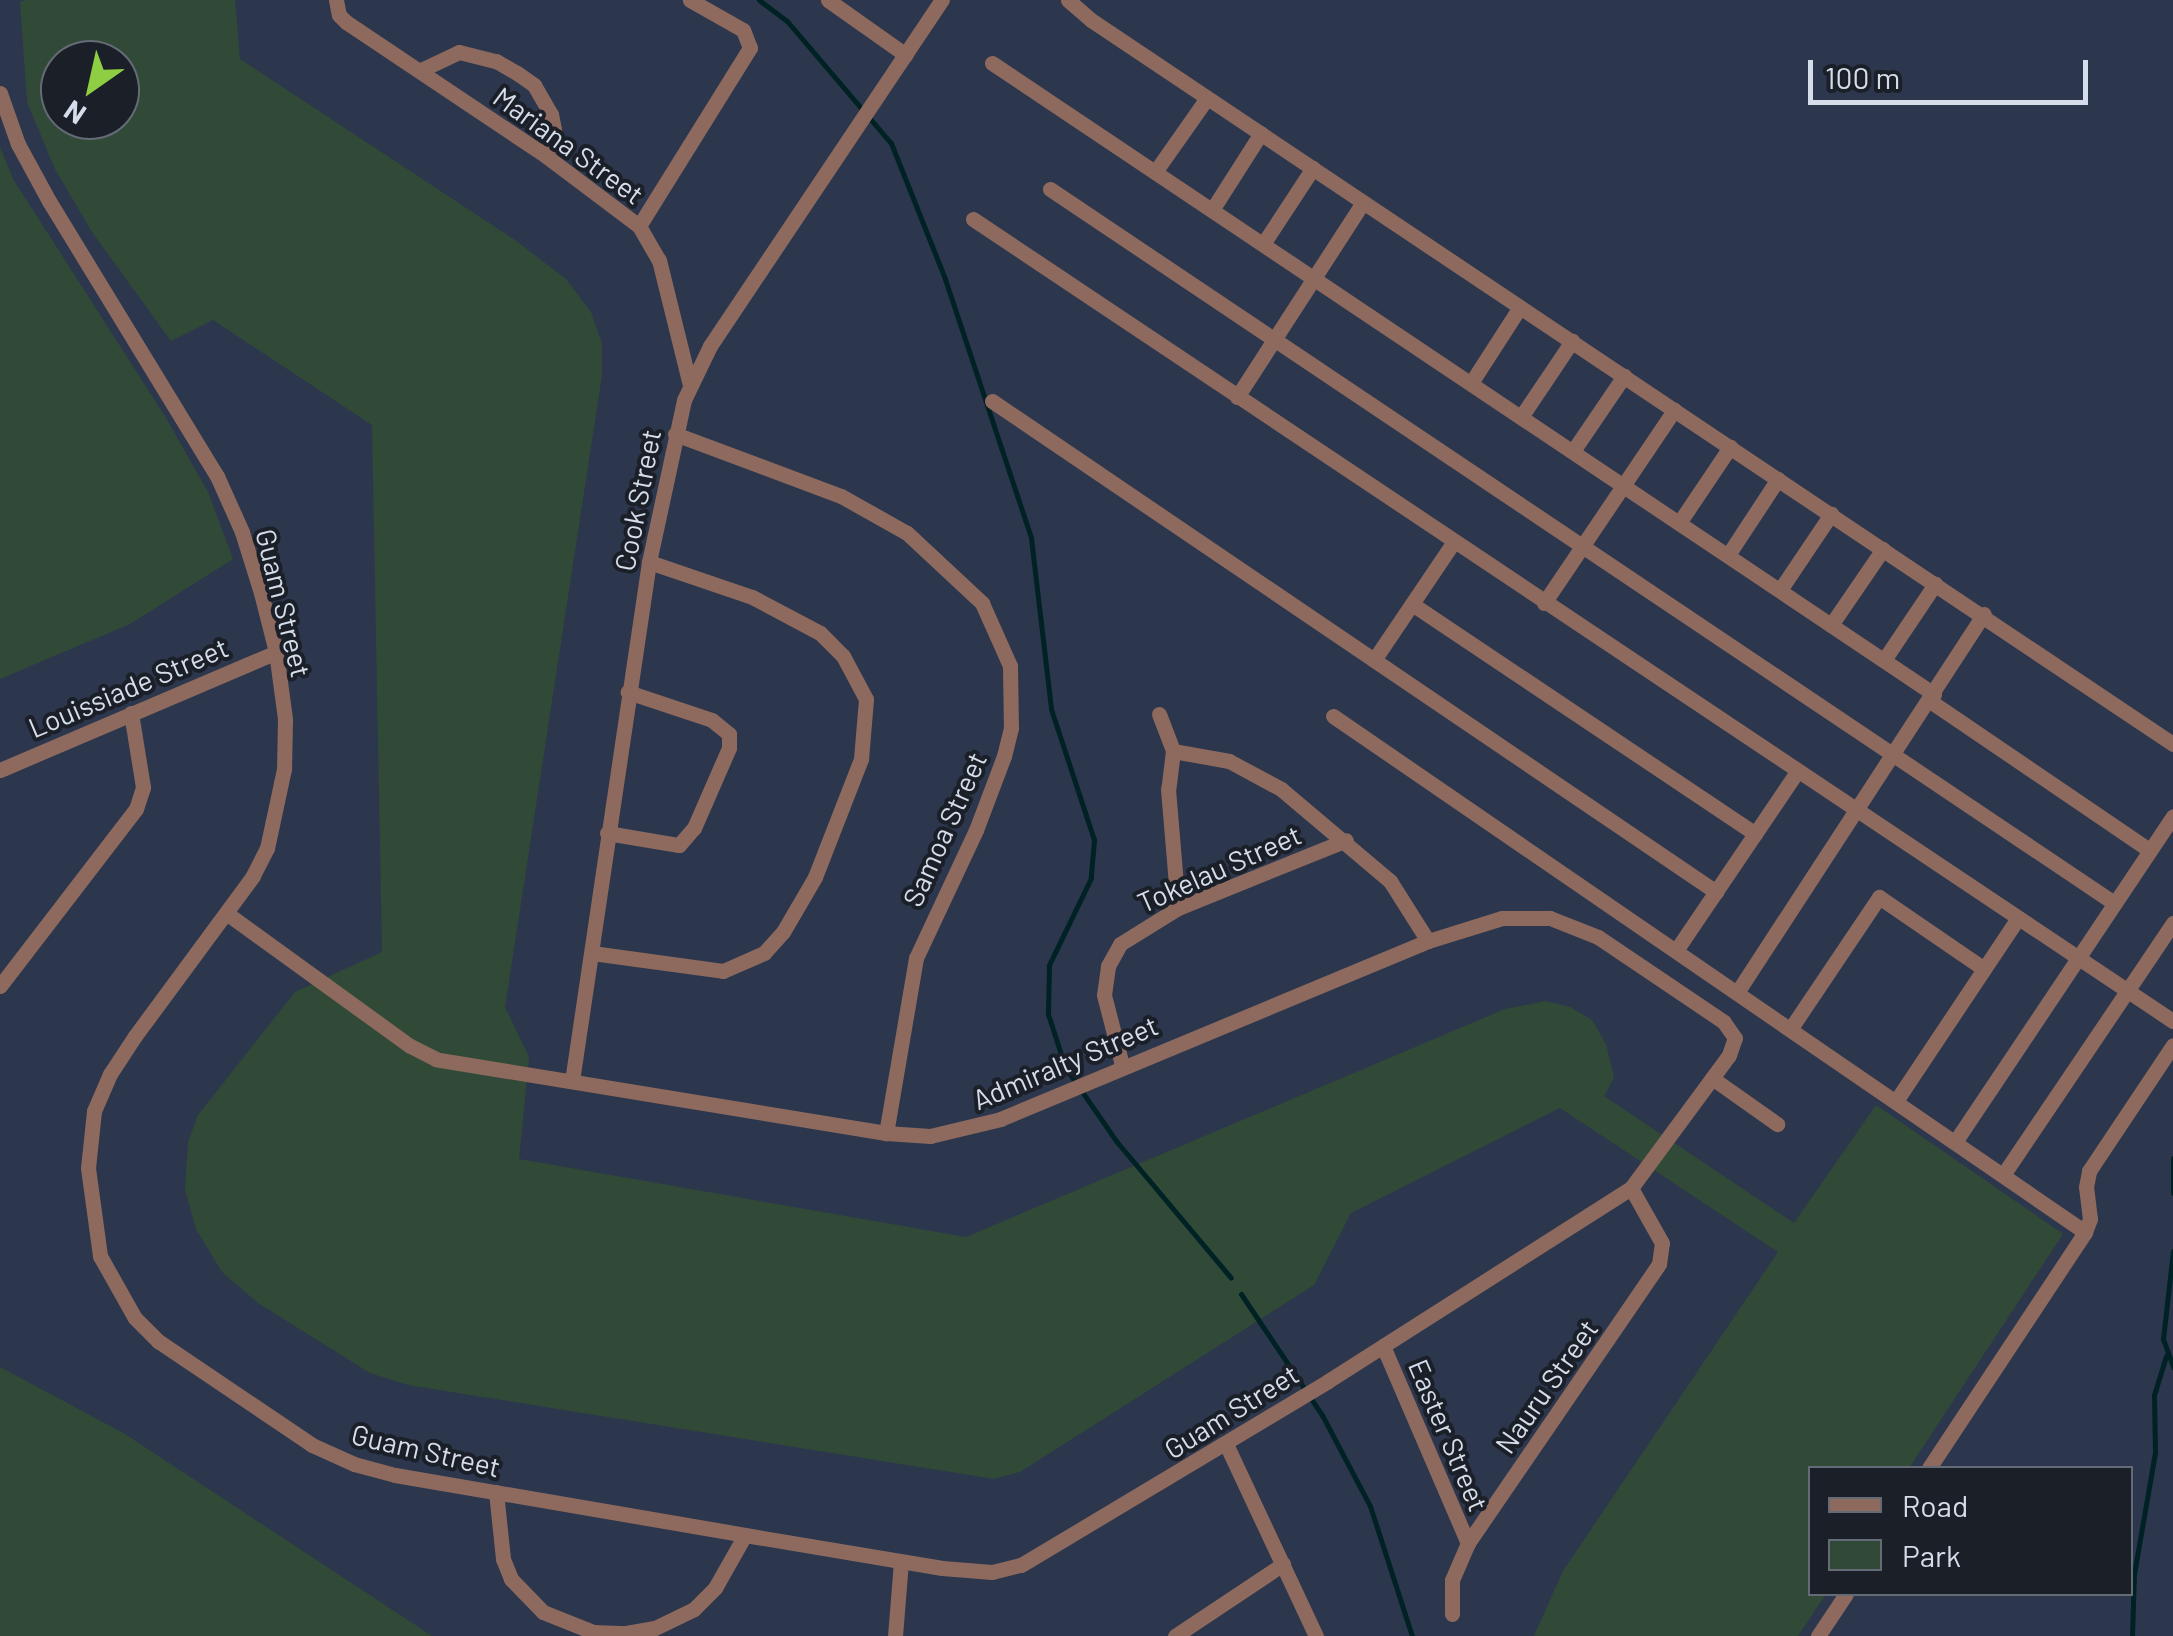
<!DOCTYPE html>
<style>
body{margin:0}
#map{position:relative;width:2173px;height:1636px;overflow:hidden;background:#2c374d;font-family:Barlow,sans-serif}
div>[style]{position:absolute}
.green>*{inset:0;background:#314a38}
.stream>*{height:5px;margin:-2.5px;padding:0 2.5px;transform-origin:2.5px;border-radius:2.5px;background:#002224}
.minor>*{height:15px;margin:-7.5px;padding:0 7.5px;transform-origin:7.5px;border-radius:7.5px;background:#8e6a5e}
span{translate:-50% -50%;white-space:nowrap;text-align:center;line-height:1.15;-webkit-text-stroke:8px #1a1f28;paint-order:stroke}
.street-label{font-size:28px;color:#d5ddea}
.legend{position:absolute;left:1808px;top:1466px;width:325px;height:130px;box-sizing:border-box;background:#1a1f28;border:2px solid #656b76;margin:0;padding:12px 18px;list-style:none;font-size:30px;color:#d5ddea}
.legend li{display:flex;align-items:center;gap:20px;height:50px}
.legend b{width:50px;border:2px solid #656b76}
.north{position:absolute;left:40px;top:40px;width:100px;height:100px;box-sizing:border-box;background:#1a1f28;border:2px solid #656b76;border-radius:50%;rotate:214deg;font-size:28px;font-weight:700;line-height:40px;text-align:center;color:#d5ddea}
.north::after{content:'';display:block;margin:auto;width:35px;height:45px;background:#8ece43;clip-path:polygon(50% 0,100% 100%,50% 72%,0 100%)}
.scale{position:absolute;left:1808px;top:60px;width:280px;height:45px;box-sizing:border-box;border:5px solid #d5ddea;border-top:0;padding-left:12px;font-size:30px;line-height:35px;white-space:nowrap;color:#d5ddea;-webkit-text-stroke:8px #1a1f28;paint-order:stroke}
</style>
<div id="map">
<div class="green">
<i style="clip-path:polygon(evenodd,26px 0,235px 0,240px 59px,515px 240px,566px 279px,591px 312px,602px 344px,602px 375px,505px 1007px,529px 1057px,519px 1159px,966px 1237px,1505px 1009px,1546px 1001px,1570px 1007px,1592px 1020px,1606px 1044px,1614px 1078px,1604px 1096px,1794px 1223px,1876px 1105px,2063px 1234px,1909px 1468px,1810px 1468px,1810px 1594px,1826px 1594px,1798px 1636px,1534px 1636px,1563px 1571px,1778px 1252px,1560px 1108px,1351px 1213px,1314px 1285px,1020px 1472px,994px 1479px,408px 1385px,370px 1373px,258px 1303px,222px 1272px,196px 1229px,185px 1189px,188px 1142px,198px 1115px,295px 992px,382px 952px,372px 425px,213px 320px,171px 341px,92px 232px,55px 169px,27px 102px,20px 2px,26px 0,60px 60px,120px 60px,120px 120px,60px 120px,60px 60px)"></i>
<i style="clip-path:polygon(0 147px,13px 179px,166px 418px,208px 492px,233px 559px,130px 624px,0 679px)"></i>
<i style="clip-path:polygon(0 1367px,125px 1434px,432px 1636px,0 1636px)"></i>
</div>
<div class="stream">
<i style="left:759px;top:0;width:35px;rotate:37deg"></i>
<i style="left:787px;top:21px;width:160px;rotate:49.6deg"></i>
<i style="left:891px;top:143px;width:146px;rotate:68.3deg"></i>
<i style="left:945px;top:279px;width:273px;rotate:71.6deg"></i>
<i style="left:1031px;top:538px;width:172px;rotate:83.3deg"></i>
<i style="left:1051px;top:709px;width:138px;rotate:71.8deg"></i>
<i style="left:1094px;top:840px;width:38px;rotate:95deg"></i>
<i style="left:1091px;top:878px;width:97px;rotate:115.8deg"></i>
<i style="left:1049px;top:965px;width:49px;rotate:91.2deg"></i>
<i style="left:1048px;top:1014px;width:56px;rotate:72.2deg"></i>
<i style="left:1065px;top:1067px;width:91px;rotate:55.3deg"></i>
<i style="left:1117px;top:1142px;width:177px;rotate:50deg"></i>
<i style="left:2173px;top:1158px;width:35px;rotate:90deg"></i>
<i style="left:2173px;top:1251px;width:89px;rotate:96.5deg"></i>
<i style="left:2163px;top:1339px;width:30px;rotate:70deg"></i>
<i style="left:1241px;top:1294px;width:146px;rotate:56.2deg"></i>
<i style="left:1322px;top:1415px;width:103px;rotate:62.2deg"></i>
<i style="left:1370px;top:1506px;width:137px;rotate:72.1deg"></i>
<i style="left:2132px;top:1636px;width:62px;rotate:-88.2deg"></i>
<i style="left:2134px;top:1574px;width:123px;rotate:-80.2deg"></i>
<i style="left:2155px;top:1453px;width:58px;rotate:-91deg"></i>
<i style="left:2154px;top:1395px;width:41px;rotate:-72.9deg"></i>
</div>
<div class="minor">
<i style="left:336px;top:0;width:15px;rotate:79deg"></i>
<i style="left:339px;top:15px;width:10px;rotate:45deg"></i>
<i style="left:346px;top:22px;width:241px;rotate:33.8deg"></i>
<i style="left:546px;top:156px;width:116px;rotate:37deg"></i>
<i style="left:639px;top:226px;width:39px;rotate:60deg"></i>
<i style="left:659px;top:260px;width:129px;rotate:76.1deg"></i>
<i style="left:828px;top:0;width:95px;rotate:35.2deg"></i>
<i style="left:1068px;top:0;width:30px;rotate:41deg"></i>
<i style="left:1091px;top:20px;width:1302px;rotate:33.79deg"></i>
<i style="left:992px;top:63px;width:1134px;rotate:33.82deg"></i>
<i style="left:421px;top:70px;width:42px;rotate:-25.3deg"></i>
<i style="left:459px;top:52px;width:38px;rotate:14deg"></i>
<i style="left:496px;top:61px;width:24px;rotate:30deg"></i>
<i style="left:517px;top:73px;width:21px;rotate:35deg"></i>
<i style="left:534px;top:85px;width:34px;rotate:60deg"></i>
<i style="left:551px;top:114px;width:16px;rotate:79deg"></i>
<i style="left:554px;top:130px;width:27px;rotate:107deg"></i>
<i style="left:0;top:93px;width:54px;rotate:70.6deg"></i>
<i style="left:18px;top:144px;width:65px;rotate:61.5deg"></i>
<i style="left:49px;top:201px;width:322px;rotate:58.6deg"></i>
<i style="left:217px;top:476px;width:61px;rotate:65.9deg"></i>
<i style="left:242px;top:532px;width:64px;rotate:72.7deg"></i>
<i style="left:261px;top:593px;width:61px;rotate:75.7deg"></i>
<i style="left:276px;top:652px;width:68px;rotate:82.3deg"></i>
<i style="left:285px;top:719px;width:50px;rotate:91.1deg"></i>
<i style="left:284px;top:769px;width:81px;rotate:102.1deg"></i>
<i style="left:267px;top:848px;width:31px;rotate:117deg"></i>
<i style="left:253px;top:876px;width:199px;rotate:126.4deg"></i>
<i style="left:135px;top:1036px;width:45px;rotate:123.3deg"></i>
<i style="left:110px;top:1074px;width:40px;rotate:113.4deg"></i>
<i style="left:94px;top:1111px;width:57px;rotate:96deg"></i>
<i style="left:88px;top:1168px;width:89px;rotate:82.2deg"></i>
<i style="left:100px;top:1256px;width:71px;rotate:60.6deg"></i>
<i style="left:135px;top:1318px;width:33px;rotate:45deg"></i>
<i style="left:158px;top:1341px;width:186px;rotate:34deg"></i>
<i style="left:312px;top:1445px;width:46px;rotate:24.3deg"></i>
<i style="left:354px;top:1464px;width:42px;rotate:15deg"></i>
<i style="left:395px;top:1475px;width:355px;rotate:9.7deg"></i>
<i style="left:745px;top:1535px;width:200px;rotate:9.5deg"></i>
<i style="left:942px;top:1568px;width:50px;rotate:4.6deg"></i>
<i style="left:992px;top:1572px;width:30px;rotate:-14deg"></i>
<i style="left:1021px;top:1565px;width:358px;rotate:-30.9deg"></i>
<i style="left:1328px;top:1381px;width:359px;rotate:-32.5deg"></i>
<i style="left:1631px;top:1188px;width:165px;rotate:-53.6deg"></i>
<i style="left:1729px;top:1055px;width:18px;rotate:-71deg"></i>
<i style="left:1735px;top:1038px;width:19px;rotate:-125deg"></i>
<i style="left:1724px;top:1022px;width:152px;rotate:-146deg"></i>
<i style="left:1598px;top:937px;width:52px;rotate:-158.4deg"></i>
<i style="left:1550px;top:918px;width:48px;rotate:180deg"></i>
<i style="left:1502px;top:918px;width:77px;rotate:162.7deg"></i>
<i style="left:1428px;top:941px;width:463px;rotate:157.4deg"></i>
<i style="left:1001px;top:1119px;width:73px;rotate:166.5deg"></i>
<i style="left:930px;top:1136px;width:44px;rotate:-176.1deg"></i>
<i style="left:886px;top:1133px;width:456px;rotate:-170.7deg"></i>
<i style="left:436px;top:1059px;width:29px;rotate:-153deg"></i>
<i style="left:410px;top:1046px;width:227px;rotate:-144.1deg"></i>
<i style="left:1155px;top:172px;width:90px;rotate:-54.9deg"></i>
<i style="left:1050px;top:189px;width:1281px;rotate:33.86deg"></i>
<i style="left:1212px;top:210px;width:91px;rotate:-57.5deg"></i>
<i style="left:973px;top:219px;width:1443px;rotate:33.76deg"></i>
<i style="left:639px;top:226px;width:210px;rotate:-58.1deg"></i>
<i style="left:750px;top:48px;width:19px;rotate:-111deg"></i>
<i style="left:743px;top:30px;width:61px;rotate:-150.5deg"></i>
<i style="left:1263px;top:244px;width:91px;rotate:-56.7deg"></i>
<i style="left:1471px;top:383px;width:90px;rotate:-57.2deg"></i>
<i style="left:1237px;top:397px;width:232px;rotate:-57.1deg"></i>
<i style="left:992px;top:401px;width:875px;rotate:34.14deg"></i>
<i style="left:1521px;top:417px;width:92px;rotate:-56.1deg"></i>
<i style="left:675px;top:434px;width:177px;rotate:20.5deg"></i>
<i style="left:841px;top:496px;width:76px;rotate:29.3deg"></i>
<i style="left:907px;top:533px;width:103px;rotate:43deg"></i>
<i style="left:982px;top:603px;width:69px;rotate:66deg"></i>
<i style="left:1010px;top:666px;width:62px;rotate:89.1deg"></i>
<i style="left:1011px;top:728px;width:29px;rotate:104deg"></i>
<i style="left:1004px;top:756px;width:79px;rotate:110.7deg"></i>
<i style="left:976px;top:830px;width:141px;rotate:115.1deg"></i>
<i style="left:916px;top:958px;width:178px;rotate:99.7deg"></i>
<i style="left:1573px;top:451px;width:91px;rotate:-55.8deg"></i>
<i style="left:1679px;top:523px;width:92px;rotate:-56.1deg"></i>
<i style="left:1728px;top:555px;width:91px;rotate:-56.7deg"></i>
<i style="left:1780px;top:590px;width:92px;rotate:-56.1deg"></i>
<i style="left:1544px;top:603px;width:233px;rotate:-56deg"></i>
<i style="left:1412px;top:604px;width:413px;rotate:33.8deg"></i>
<i style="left:1831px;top:625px;width:92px;rotate:-55.6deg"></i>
<i style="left:1374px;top:660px;width:141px;rotate:-56deg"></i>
<i style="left:1884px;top:660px;width:92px;rotate:-56.1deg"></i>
<i style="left:1930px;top:701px;width:265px;rotate:34.2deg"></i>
<i style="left:1159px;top:714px;width:40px;rotate:69deg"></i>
<i style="left:1173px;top:751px;width:38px;rotate:97deg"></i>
<i style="left:1168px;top:789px;width:119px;rotate:85.2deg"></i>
<i style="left:1333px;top:716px;width:912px;rotate:34.46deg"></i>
<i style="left:1173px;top:751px;width:57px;rotate:10.1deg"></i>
<i style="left:1229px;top:761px;width:59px;rotate:28.3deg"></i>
<i style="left:1281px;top:789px;width:143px;rotate:40.2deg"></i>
<i style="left:1390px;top:881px;width:71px;rotate:57.7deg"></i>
<i style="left:0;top:770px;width:300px;rotate:-23.1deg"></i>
<i style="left:607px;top:833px;width:73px;rotate:9.5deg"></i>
<i style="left:679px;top:845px;width:23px;rotate:-49deg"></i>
<i style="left:694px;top:828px;width:87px;rotate:-66.4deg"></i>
<i style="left:729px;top:748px;width:14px;rotate:-90deg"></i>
<i style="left:729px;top:734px;width:22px;rotate:-141deg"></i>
<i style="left:712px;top:720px;width:89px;rotate:-161.6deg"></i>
<i style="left:1677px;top:949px;width:214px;rotate:-55.9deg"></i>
<i style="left:592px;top:953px;width:132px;rotate:7.8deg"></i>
<i style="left:723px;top:971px;width:45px;rotate:-23.7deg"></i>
<i style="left:764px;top:953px;width:28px;rotate:-48deg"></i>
<i style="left:783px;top:932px;width:64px;rotate:-59.8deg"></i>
<i style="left:815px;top:877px;width:127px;rotate:-68.7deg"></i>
<i style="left:861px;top:759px;width:60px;rotate:-85.2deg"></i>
<i style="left:866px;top:699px;width:49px;rotate:-118.1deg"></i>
<i style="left:843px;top:656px;width:33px;rotate:-135deg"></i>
<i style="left:820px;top:633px;width:77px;rotate:-152.1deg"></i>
<i style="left:752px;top:597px;width:109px;rotate:-161.2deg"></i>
<i style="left:0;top:986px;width:223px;rotate:-52.5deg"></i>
<i style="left:136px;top:809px;width:23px;rotate:-72deg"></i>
<i style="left:143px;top:787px;width:75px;rotate:-99.2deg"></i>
<i style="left:1738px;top:991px;width:450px;rotate:-56.9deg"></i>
<i style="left:1791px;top:1028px;width:158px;rotate:-56.1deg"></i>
<i style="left:1879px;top:897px;width:127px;rotate:34.4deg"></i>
<i style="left:1122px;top:1065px;width:72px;rotate:-104.4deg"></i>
<i style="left:1104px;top:995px;width:29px;rotate:-82deg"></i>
<i style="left:1108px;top:966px;width:25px;rotate:-61deg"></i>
<i style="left:1120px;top:944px;width:68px;rotate:-31.8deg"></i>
<i style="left:1178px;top:908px;width:181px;rotate:-22deg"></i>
<i style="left:1712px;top:1078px;width:80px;rotate:35.3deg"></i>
<i style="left:572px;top:1081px;width:525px;rotate:-81.56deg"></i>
<i style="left:649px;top:562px;width:166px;rotate:-77.8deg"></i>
<i style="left:684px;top:400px;width:60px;rotate:-64.3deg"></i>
<i style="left:710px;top:346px;width:417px;rotate:-56.2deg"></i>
<i style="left:1896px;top:1101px;width:220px;rotate:-56.3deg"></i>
<i style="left:1955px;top:1142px;width:392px;rotate:-56.2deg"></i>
<i style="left:2003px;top:1175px;width:304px;rotate:-56deg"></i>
<i style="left:1383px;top:1346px;width:215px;rotate:66.7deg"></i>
<i style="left:1226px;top:1444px;width:212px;rotate:64.9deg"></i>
<i style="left:1929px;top:1468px;width:283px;rotate:-56.5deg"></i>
<i style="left:2085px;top:1232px;width:14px;rotate:-69deg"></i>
<i style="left:2090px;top:1219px;width:32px;rotate:-97deg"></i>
<i style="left:2086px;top:1187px;width:16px;rotate:-79deg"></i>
<i style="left:2089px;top:1171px;width:151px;rotate:-56.3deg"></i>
<i style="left:496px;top:1492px;width:67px;rotate:84deg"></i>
<i style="left:503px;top:1559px;width:22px;rotate:68deg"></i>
<i style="left:511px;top:1579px;width:46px;rotate:45.9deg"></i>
<i style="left:543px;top:1612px;width:54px;rotate:21.8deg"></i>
<i style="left:593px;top:1632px;width:33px;rotate:2deg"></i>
<i style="left:626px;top:1633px;width:29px;rotate:-10deg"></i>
<i style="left:655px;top:1628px;width:43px;rotate:-26deg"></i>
<i style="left:694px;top:1609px;width:30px;rotate:-45deg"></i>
<i style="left:715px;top:1588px;width:61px;rotate:-60.5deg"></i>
<i style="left:1452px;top:1614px;width:34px;rotate:-90deg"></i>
<i style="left:1452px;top:1580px;width:40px;rotate:-66.6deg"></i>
<i style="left:1468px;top:1543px;width:338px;rotate:-55.6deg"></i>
<i style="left:1659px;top:1264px;width:21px;rotate:-82deg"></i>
<i style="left:1662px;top:1243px;width:63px;rotate:-119.4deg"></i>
<i style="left:895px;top:1636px;width:75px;rotate:-85.4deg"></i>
<i style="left:1175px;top:1636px;width:130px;rotate:-33.7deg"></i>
<i style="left:1818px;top:1636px;width:50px;rotate:-56.3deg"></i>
</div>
<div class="street-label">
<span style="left:569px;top:145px;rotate:36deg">Mariana Street</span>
<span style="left:637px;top:500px;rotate:-79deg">Cook Street</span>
<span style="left:284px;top:603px;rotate:76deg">Guam Street</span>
<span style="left:128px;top:687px;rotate:-23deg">Louissiade Street</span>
<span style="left:944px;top:829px;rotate:-66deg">Samoa Street</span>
<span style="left:1219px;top:868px;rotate:-24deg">Tokelau Street</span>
<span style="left:1065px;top:1062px;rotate:-23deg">Admiralty Street</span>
<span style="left:1546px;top:1386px;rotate:-55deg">Nauru Street</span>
<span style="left:1231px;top:1411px;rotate:-32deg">Guam Street</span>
<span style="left:1449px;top:1435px;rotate:67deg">Easter Street</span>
<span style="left:426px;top:1450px;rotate:13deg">Guam Street</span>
</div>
<ul class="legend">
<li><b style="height:12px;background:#8e6a5e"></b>Road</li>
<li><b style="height:28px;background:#314a38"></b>Park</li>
</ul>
<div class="north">N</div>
<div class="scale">100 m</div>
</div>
